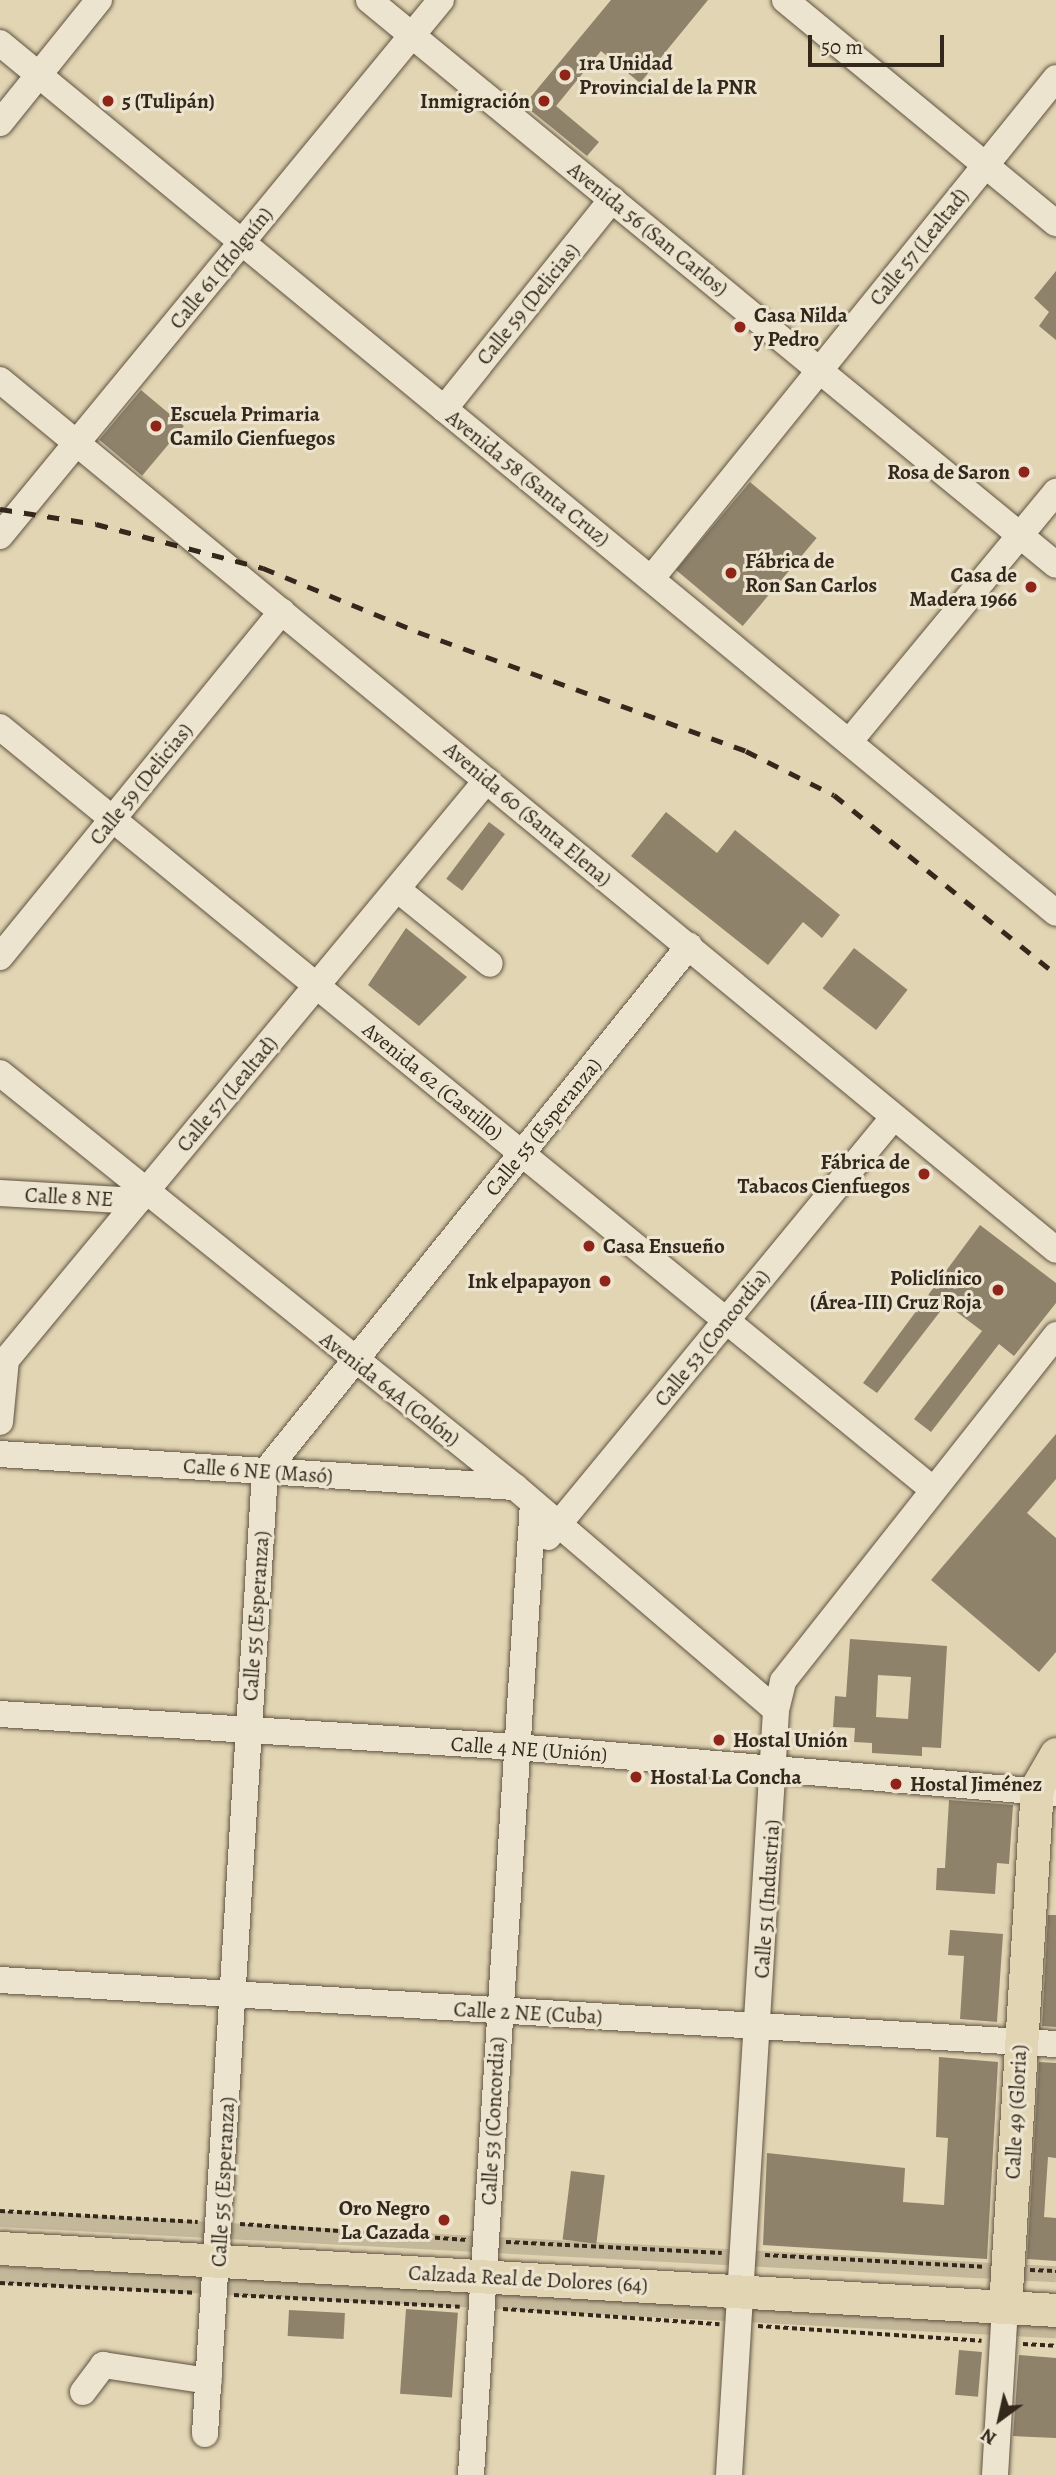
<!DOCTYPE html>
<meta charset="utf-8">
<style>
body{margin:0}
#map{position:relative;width:1056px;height:2475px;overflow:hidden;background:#e2d5b3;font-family:Alegreya,serif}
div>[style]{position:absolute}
.green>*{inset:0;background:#c4b89a;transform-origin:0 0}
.building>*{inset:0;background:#8e826b;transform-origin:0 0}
.path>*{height:3.5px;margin-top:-1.75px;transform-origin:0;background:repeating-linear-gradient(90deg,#34281d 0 5px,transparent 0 8.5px)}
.roads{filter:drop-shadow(0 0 2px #605342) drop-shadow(0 0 2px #605342)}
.minor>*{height:26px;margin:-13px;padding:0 13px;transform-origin:13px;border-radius:13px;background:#ece4ce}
.major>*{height:33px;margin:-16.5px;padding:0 16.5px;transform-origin:16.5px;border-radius:16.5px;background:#e2d5b3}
.rail>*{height:5px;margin-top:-2.5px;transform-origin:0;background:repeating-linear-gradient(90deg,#34281d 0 12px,transparent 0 24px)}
.dots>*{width:19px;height:19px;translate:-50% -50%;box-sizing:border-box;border:4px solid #ece4ce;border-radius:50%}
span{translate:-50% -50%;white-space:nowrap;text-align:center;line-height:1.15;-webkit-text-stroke:6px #ece4ce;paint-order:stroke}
.poi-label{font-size:21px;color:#34281d;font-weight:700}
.left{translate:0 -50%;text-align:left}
.right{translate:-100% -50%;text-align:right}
.street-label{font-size:21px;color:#34281d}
.north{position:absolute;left:965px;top:2384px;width:70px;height:70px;-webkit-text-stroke:5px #ece4ce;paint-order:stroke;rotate:213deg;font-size:19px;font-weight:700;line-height:28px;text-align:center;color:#34281d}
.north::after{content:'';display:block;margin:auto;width:24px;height:32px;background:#34281d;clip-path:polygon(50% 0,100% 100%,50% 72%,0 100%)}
.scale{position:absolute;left:808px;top:35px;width:136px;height:32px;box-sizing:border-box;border:4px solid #34281d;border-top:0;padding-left:9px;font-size:21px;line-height:24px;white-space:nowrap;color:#34281d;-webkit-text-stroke:5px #ece4ce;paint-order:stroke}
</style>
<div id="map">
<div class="green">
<i style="left:0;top:2211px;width:1058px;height:16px;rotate:3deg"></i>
<i style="left:0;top:2266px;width:1058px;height:17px;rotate:3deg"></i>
</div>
<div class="building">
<i style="clip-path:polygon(611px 0,708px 0,640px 83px,601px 51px,556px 106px,599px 142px,587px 156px,524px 105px)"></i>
<i style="clip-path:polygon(1056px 271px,1056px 340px,1039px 326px,1049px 312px,1034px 298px)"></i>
<i style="left:141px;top:390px;width:56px;height:65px;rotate:40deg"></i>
<i style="left:750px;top:482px;width:87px;height:115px;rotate:40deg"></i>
<i style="clip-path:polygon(666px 812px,717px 853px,735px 830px,840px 915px,822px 938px,803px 922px,768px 965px,631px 856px)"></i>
<i style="left:489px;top:822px;width:20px;height:71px;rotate:37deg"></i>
<i style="clip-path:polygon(406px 928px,467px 977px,419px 1026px,368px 985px)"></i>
<i style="left:854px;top:948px;width:68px;height:51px;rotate:38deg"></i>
<i style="clip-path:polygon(980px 1225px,1056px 1283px,1056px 1303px,1014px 1356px,999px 1344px,931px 1432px,914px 1419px,982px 1331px,946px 1304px,877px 1393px,863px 1383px)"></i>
<i style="clip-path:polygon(1056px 1434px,1056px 1479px,1027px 1513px,1056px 1538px,1056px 1652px,1039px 1672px,931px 1580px)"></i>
<i style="clip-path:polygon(evenodd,850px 1639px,947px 1646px,941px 1748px,922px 1747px,922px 1756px,872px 1753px,872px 1743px,854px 1742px,855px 1728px,833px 1727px,835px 1696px,846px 1697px,850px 1639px,878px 1675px,911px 1677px,908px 1719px,876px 1717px,878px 1675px)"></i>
<i style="clip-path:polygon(949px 1800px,1013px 1805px,1009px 1864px,997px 1863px,995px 1894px,936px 1890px,937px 1868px,945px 1868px)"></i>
<i style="clip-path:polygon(1048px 1915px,1056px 1915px,1056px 2027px,1042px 2026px)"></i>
<i style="clip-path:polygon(950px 1930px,1003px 1934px,997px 2022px,960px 2019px,964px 1956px,948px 1955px)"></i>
<i style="clip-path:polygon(939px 2057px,998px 2062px,987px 2259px,763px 2245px,767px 2153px,905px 2168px,903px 2202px,944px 2205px,948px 2138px,936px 2137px)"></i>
<i style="clip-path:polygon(1039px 2062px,1056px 2063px,1056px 2158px,1048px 2157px,1044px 2217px,1056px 2218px,1056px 2261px,1027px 2259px)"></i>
<i style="left:571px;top:2171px;width:34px;height:69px;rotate:7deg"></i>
<i style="left:406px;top:2309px;width:52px;height:85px;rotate:4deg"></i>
<i style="left:289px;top:2310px;width:56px;height:26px;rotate:3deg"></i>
<i style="left:959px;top:2350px;width:23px;height:45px;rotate:5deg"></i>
<i style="clip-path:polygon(1019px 2355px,1056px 2358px,1056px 2438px,1013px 2436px)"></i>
</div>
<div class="path">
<i style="left:0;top:2211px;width:198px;rotate:3.2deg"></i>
<i style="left:240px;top:2224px;width:228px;rotate:4deg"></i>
<i style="left:506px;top:2242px;width:216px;rotate:2.9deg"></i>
<i style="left:765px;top:2255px;width:219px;rotate:3.1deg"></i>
<i style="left:1030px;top:2270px;width:26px;rotate:2deg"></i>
<i style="left:0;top:2283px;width:195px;rotate:2.9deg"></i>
<i style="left:234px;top:2295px;width:226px;rotate:3deg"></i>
<i style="left:503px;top:2309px;width:217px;rotate:4deg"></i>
<i style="left:758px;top:2326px;width:224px;rotate:3.8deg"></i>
<i style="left:1023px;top:2344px;width:33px;rotate:3deg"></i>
</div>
<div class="roads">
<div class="minor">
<i style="left:369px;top:0;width:889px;rotate:39.43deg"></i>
<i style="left:785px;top:0;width:351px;rotate:39.5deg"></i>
<i style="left:0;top:43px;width:1368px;rotate:39.48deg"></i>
<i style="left:0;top:123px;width:158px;rotate:-51.2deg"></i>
<i style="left:0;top:380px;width:1368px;rotate:39.48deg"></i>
<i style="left:444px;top:409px;width:269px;rotate:-51.3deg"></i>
<i style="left:0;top:536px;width:694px;rotate:-50.55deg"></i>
<i style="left:651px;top:579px;width:644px;rotate:-51.05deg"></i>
<i style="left:0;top:727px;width:1202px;rotate:39.26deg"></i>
<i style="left:849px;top:742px;width:325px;rotate:-50.4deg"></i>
<i style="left:397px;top:889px;width:119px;rotate:38.9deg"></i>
<i style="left:0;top:957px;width:446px;rotate:-50.8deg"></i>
<i style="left:0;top:1073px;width:661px;rotate:38.8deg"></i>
<i style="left:515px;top:1487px;width:343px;rotate:40.5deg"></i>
<i style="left:0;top:1193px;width:138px;rotate:3.3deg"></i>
<i style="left:0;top:1422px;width:62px;rotate:-84.5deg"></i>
<i style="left:6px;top:1360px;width:753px;rotate:-50.33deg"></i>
<i style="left:0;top:1454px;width:516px;rotate:3.67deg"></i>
<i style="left:548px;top:1537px;width:543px;rotate:-50.53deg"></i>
<i style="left:0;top:1714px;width:517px;rotate:3.66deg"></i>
<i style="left:516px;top:1747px;width:542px;rotate:4.87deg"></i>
<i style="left:0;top:1980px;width:1058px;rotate:3.47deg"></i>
<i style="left:83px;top:2392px;width:34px;rotate:-53deg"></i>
<i style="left:103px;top:2365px;width:107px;rotate:8.6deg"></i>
<i style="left:205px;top:2434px;width:964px;rotate:-86.43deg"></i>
<i style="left:265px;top:1472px;width:676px;rotate:-51.13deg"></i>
<i style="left:471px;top:2475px;width:973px;rotate:-86.35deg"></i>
<i style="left:729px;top:2475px;width:766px;rotate:-86.48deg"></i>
<i style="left:776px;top:1710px;width:30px;rotate:-76deg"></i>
<i style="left:783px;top:1681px;width:441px;rotate:-51.7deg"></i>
<i style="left:995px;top:2475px;width:168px;rotate:-86.6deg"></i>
</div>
<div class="major">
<i style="left:0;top:2248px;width:1058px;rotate:3.36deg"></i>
<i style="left:1005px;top:2307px;width:521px;rotate:-86.48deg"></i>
<i style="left:1037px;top:1787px;width:38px;rotate:-60deg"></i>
</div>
</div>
<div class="rail">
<i style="left:0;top:509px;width:97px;rotate:8.9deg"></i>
<i style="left:96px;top:524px;width:173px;rotate:14.8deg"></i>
<i style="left:263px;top:568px;width:168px;rotate:22.4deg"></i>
<i style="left:418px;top:632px;width:349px;rotate:19.9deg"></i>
<i style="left:746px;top:751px;width:98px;rotate:26.6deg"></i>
<i style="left:834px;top:795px;width:285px;rotate:38.9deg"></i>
</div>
<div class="dots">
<i style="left:565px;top:75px;background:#8f2418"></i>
<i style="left:108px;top:101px;background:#8f2418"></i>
<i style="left:544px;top:101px;background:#8f2418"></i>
<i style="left:740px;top:327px;background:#8f2418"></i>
<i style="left:156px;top:426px;background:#8f2418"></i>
<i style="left:1024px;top:472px;background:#8f2418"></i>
<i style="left:731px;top:573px;background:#8f2418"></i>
<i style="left:1031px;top:587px;background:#8f2418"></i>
<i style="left:924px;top:1174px;background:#8f2418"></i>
<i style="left:589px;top:1246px;background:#8f2418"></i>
<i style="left:605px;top:1281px;background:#8f2418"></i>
<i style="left:998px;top:1290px;background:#8f2418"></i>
<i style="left:719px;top:1740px;background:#8f2418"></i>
<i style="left:636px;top:1777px;background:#8f2418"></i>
<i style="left:896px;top:1784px;background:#8f2418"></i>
<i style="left:444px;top:2220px;background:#8f2418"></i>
</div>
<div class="poi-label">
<span class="left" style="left:579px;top:75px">1ra Unidad<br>Provincial de la PNR</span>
<span class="left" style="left:122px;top:101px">5 (Tulipán)</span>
<span class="right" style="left:530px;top:101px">Inmigración</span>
<span class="left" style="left:754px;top:327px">Casa Nilda<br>y Pedro</span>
<span class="left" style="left:170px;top:426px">Escuela Primaria<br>Camilo Cienfuegos</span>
<span class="right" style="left:1010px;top:472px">Rosa de Saron</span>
<span class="left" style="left:745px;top:573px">Fábrica de<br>Ron San Carlos</span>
<span class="right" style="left:1017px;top:587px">Casa de<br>Madera 1966</span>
<span class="right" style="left:910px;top:1174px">Fábrica de<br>Tabacos Cienfuegos</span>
<span class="left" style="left:603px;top:1246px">Casa Ensueño</span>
<span class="right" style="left:982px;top:1290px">Policlínico<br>(Área-III) Cruz Roja</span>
<span class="right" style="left:591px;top:1281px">Ink elpapayon</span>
<span class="left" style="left:733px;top:1740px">Hostal Unión</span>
<span class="left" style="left:650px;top:1777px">Hostal La Concha</span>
<span class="left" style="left:910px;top:1784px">Hostal Jiménez</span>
<span class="right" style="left:430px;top:2220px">Oro Negro<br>La Cazada</span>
</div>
<div class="street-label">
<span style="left:648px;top:229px;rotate:39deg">Avenida 56 (San Carlos)</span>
<span style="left:919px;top:247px;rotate:-51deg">Calle 57 (Lealtad)</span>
<span style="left:221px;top:268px;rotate:-51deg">Calle 61 (Holguín)</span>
<span style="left:528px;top:304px;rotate:-51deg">Calle 59 (Delicias)</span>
<span style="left:528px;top:478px;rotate:39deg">Avenida 58 (Santa Cruz)</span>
<span style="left:141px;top:784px;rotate:-51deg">Calle 59 (Delicias)</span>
<span style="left:528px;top:814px;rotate:40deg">Avenida 60 (Santa Elena)</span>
<span style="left:433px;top:1081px;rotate:39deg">Avenida 62 (Castillo)</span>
<span style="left:227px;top:1094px;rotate:-50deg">Calle 57 (Lealtad)</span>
<span style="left:543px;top:1127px;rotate:-51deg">Calle 55 (Esperanza)</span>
<span style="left:69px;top:1197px;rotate:3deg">Calle 8 NE</span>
<span style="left:712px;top:1338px;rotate:-51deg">Calle 53 (Concordia)</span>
<span style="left:390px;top:1389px;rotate:38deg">Avenida 64A (Colón)</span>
<span style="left:258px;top:1471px;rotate:4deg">Calle 6 NE (Masó)</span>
<span style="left:256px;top:1616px;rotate:-86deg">Calle 55 (Esperanza)</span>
<span style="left:529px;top:1749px;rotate:4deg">Calle 4 NE (Unión)</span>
<span style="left:767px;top:1899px;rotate:-86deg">Calle 51 (Industria)</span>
<span style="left:528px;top:2013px;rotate:3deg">Calle 2 NE (Cuba)</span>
<span style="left:1016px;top:2112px;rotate:-87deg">Calle 49 (Gloria)</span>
<span style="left:493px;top:2121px;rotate:-87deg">Calle 53 (Concordia)</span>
<span style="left:223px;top:2182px;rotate:-87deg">Calle 55 (Esperanza)</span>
<span style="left:528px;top:2279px;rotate:3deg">Calzada Real de Dolores (64)</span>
</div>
<div class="north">N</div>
<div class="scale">50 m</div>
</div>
